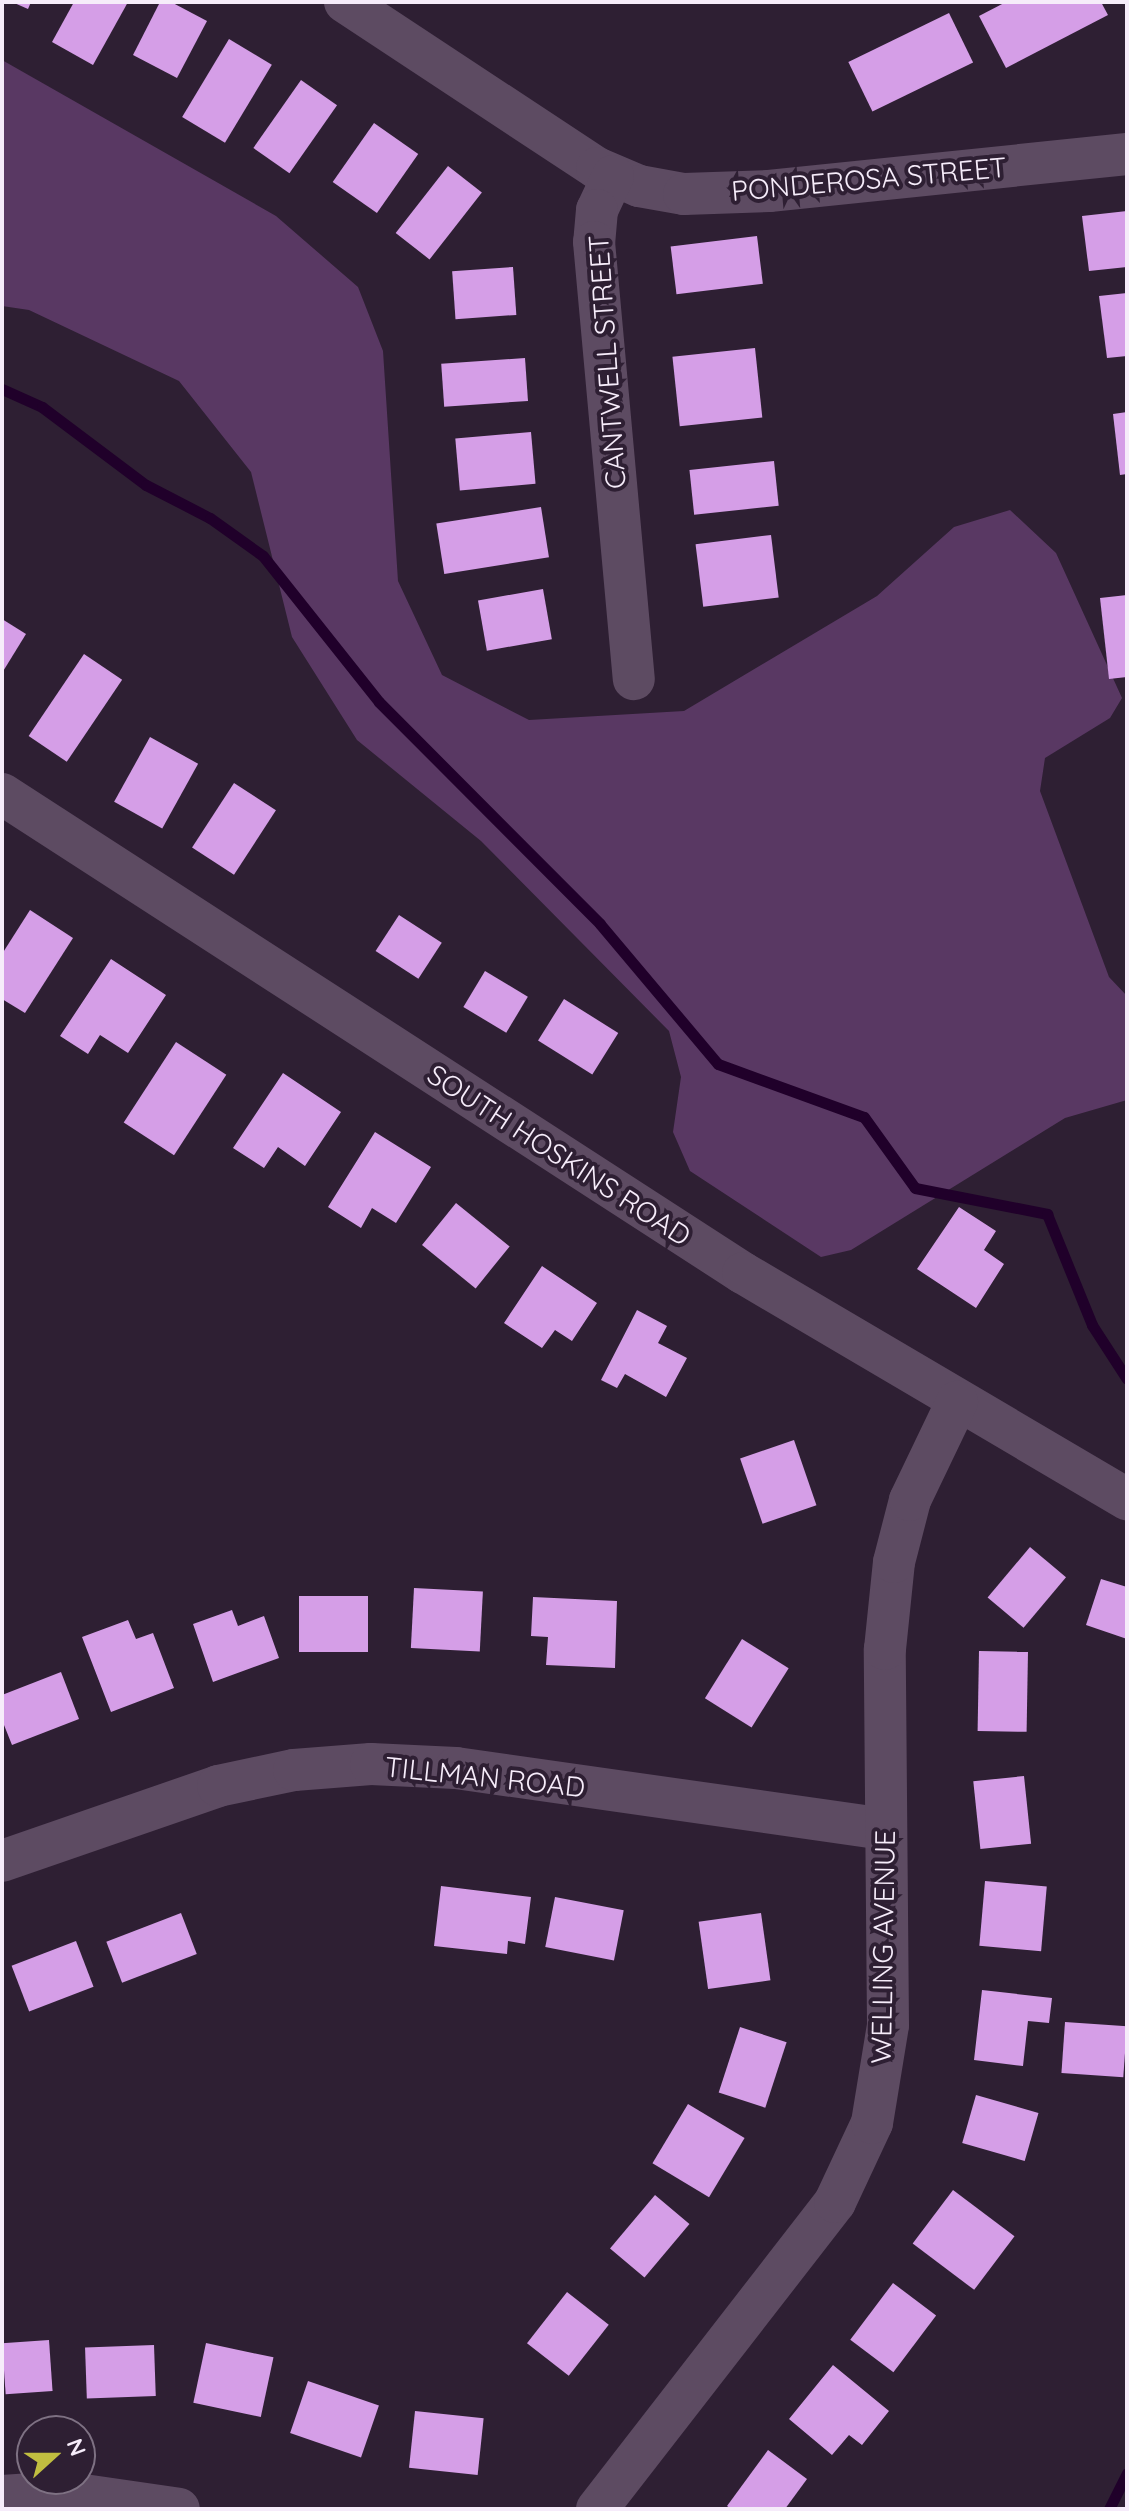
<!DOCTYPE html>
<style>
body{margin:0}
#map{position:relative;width:1129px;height:2511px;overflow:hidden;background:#2e1f33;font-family:Quicksand,sans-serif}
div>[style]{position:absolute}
.green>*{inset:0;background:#593863}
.stream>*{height:11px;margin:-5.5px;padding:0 5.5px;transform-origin:5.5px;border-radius:5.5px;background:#20002a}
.building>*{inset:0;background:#d59ee7;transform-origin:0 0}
.minor>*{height:42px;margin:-21px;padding:0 21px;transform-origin:21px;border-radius:21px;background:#5d4b62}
span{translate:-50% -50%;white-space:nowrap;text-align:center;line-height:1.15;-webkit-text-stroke:8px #2e1f33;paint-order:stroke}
.street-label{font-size:28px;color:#f6ecfa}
.frame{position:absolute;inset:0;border:4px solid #f6ecfa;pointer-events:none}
.north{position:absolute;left:16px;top:2415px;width:80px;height:80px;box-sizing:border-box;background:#2e1f33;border:2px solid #7e7183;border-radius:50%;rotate:69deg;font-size:22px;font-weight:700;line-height:32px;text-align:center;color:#f6ecfa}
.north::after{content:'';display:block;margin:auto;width:28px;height:36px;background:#c1be40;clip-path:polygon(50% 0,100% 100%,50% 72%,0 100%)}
</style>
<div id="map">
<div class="green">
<i style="clip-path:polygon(2px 60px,276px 216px,358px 287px,383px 351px,398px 581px,442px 675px,529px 720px,684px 711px,877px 596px,954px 527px,1010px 510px,1056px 553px,1122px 698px,1110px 718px,1045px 758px,1040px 791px,1109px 977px,1127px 996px,1127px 1100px,1065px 1118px,851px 1250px,821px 1257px,690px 1171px,673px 1132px,681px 1077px,669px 1031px,481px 841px,357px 740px,292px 637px,251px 472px,179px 381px,29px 310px,2px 306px)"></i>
</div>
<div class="stream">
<i style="left:2px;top:389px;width:44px;rotate:24.2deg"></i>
<i style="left:42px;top:407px;width:130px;rotate:36.9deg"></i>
<i style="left:146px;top:485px;width:72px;rotate:27.3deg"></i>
<i style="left:210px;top:518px;width:65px;rotate:35.6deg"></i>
<i style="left:263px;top:556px;width:186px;rotate:51.5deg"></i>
<i style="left:379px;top:702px;width:313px;rotate:45.1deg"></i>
<i style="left:600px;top:924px;width:183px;rotate:49.9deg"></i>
<i style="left:718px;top:1064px;width:155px;rotate:20deg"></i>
<i style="left:864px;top:1117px;width:87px;rotate:54.3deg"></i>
<i style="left:915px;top:1188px;width:135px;rotate:11.1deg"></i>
<i style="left:1047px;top:1214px;width:120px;rotate:67.9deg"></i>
<i style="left:1092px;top:1325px;width:64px;rotate:57.1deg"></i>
<i style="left:1109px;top:2509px;width:40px;rotate:-63.4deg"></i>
</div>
<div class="building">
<i style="clip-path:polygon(12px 2px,31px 2px,28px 9px)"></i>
<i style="clip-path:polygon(74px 2px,128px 2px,93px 65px,52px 42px)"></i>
<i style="clip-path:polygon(160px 2px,171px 2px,207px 21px,177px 78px,133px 55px)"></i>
<i style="clip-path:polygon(1006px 2px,1101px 2px,1108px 15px,1006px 68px,979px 16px)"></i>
<i style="left:949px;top:13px;width:55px;height:112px;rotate:64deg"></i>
<i style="left:229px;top:39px;width:50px;height:91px;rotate:31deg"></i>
<i style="left:301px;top:80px;width:44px;height:83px;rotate:35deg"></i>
<i style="left:374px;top:123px;width:54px;height:72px;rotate:35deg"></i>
<i style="left:448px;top:166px;width:43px;height:85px;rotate:38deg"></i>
<i style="clip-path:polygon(1127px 211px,1127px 267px,1089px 271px,1082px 216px)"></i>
<i style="left:757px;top:236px;width:48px;height:87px;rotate:83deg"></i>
<i style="left:513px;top:267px;width:48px;height:61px;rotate:86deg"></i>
<i style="clip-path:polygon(1127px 293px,1127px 356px,1107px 358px,1099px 296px)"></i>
<i style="left:755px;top:348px;width:70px;height:83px;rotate:84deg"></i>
<i style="left:525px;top:358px;width:43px;height:84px;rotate:86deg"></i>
<i style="clip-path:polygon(1127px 412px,1127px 474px,1120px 475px,1113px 414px)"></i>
<i style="left:531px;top:432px;width:52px;height:76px;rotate:85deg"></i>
<i style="left:774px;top:461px;width:45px;height:85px;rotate:84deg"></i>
<i style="left:541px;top:507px;width:51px;height:106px;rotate:81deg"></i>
<i style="left:771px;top:535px;width:63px;height:76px;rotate:83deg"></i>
<i style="left:543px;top:589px;width:51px;height:66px;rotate:80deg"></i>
<i style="clip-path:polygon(1127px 595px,1127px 677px,1109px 679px,1100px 598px)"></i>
<i style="clip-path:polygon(2px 619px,26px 634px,2px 673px)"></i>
<i style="left:84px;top:654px;width:46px;height:99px;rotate:34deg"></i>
<i style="left:150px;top:737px;width:55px;height:74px;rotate:29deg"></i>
<i style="left:234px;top:783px;width:50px;height:77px;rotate:33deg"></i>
<i style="clip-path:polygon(30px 910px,73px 938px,25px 1013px,2px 999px,2px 954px)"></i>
<i style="left:399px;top:915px;width:51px;height:43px;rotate:33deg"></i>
<i style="clip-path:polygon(111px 959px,166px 995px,128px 1053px,100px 1035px,88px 1054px,60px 1036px)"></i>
<i style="left:485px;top:971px;width:50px;height:42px;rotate:31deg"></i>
<i style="left:564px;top:999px;width:64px;height:49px;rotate:32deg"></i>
<i style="left:176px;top:1042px;width:60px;height:96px;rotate:33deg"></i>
<i style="clip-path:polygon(283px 1073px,341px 1112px,305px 1166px,278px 1147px,264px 1168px,233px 1148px)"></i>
<i style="clip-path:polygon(375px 1132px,431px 1167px,396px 1223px,372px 1208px,361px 1228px,328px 1207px)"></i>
<i style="left:456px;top:1203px;width:69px;height:54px;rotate:39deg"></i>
<i style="clip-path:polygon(959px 1207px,996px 1231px,984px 1250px,1004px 1264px,976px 1308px,917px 1269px)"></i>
<i style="clip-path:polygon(542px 1266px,597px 1303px,572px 1341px,555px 1330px,542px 1348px,504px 1323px)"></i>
<i style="clip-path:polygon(637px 1310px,667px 1326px,658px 1343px,687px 1358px,666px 1397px,625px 1374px,617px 1388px,601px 1380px)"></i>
<i style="left:794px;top:1440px;width:69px;height:57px;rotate:71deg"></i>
<i style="left:1030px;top:1547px;width:47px;height:66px;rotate:40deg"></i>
<i style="clip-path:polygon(1101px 1579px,1127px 1587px,1127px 1639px,1086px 1625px)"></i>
<i style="left:414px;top:1588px;width:69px;height:60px;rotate:3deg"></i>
<i style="left:299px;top:1596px;width:69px;height:56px"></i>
<i style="clip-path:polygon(533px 1597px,617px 1601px,615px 1668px,546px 1665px,548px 1637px,531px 1636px)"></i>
<i style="clip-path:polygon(232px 1610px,238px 1626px,264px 1616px,279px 1658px,213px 1682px,193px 1624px)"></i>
<i style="clip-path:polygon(128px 1620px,136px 1639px,153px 1633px,174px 1688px,111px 1712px,82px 1637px)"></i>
<i style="left:742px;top:1639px;width:55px;height:70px;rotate:32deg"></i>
<i style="left:979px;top:1651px;width:49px;height:80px;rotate:1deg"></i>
<i style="clip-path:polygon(61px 1672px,79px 1719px,12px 1745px,2px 1720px,2px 1695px)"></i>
<i style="left:1024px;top:1776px;width:68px;height:51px;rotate:84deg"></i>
<i style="left:985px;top:1881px;width:62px;height:65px;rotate:5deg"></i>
<i style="clip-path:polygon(441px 1886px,531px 1897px,525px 1944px,508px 1941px,507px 1954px,434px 1946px)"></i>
<i style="left:555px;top:1897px;width:70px;height:51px;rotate:11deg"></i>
<i style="left:181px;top:1913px;width:44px;height:80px;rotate:69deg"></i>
<i style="left:761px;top:1913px;width:68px;height:63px;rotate:82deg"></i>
<i style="left:76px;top:1941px;width:49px;height:69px;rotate:69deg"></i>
<i style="clip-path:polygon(982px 1990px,1052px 1998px,1049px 2023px,1028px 2021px,1023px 2066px,974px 2060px)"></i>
<i style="left:1065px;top:2022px;width:62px;height:51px;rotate:4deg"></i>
<i style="left:740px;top:2027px;width:49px;height:69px;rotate:18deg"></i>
<i style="left:976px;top:2095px;width:65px;height:50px;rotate:16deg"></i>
<i style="left:688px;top:2104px;width:66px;height:69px;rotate:31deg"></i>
<i style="left:953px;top:2190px;width:77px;height:67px;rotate:37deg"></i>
<i style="left:655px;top:2195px;width:45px;height:70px;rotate:40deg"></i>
<i style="left:893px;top:2283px;width:54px;height:71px;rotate:37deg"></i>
<i style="left:567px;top:2292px;width:53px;height:65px;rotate:38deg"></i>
<i style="left:49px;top:2340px;width:51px;height:47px;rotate:86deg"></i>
<i style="left:206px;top:2343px;width:69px;height:61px;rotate:12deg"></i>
<i style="left:154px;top:2345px;width:51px;height:69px;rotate:88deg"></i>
<i style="clip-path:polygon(833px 2365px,889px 2411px,862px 2445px,849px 2435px,832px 2455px,789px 2419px)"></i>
<i style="left:308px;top:2381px;width:75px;height:55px;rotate:19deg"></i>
<i style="left:415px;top:2411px;width:69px;height:57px;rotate:6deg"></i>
<i style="clip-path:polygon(768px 2450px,807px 2479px,785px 2509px,731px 2509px,727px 2506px)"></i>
</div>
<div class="minor">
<i style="left:345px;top:2px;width:302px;rotate:33.4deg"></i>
<i style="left:597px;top:168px;width:46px;rotate:23.2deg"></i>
<i style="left:639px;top:186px;width:46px;rotate:10.1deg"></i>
<i style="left:684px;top:194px;width:85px;rotate:-2deg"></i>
<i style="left:769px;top:191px;width:360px;rotate:-5.9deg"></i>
<i style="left:613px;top:176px;width:38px;rotate:115deg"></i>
<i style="left:597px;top:210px;width:32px;rotate:95deg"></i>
<i style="left:594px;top:242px;width:439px;rotate:84.8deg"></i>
<i style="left:2px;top:794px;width:882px;rotate:32.88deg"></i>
<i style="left:743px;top:1273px;width:446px;rotate:30.5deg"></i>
<i style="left:2px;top:1861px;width:229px;rotate:-19.1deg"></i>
<i style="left:218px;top:1786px;width:78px;rotate:-11.9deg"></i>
<i style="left:294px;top:1770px;width:77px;rotate:-4.5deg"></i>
<i style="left:371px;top:1764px;width:85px;rotate:2.7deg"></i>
<i style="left:456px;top:1768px;width:432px;rotate:8.1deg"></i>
<i style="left:2px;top:2496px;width:61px;rotate:-3.8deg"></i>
<i style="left:63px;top:2492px;width:117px;rotate:8.3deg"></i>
<i style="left:597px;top:2509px;width:388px;rotate:-52.2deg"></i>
<i style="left:835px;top:2202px;width:87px;rotate:-64.9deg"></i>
<i style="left:872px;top:2123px;width:99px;rotate:-80.7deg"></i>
<i style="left:888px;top:2025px;width:376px;rotate:-90.5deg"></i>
<i style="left:885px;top:1649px;width:87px;rotate:-84.1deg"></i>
<i style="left:894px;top:1562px;width:64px;rotate:-75.5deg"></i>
<i style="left:910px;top:1500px;width:109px;rotate:-64.4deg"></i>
</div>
<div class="street-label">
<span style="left:869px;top:179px;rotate:-5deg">PONDEROSA STREET</span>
<span style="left:607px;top:362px;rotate:-94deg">CANTWELL STREET</span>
<span style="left:559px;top:1155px;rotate:33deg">SOUTH HOSKINS ROAD</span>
<span style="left:485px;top:1777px;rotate:6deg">TILLMAN ROAD</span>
<span style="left:883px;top:1947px;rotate:-89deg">WELLING AVENUE</span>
</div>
<div class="frame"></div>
<div class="north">N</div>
</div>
